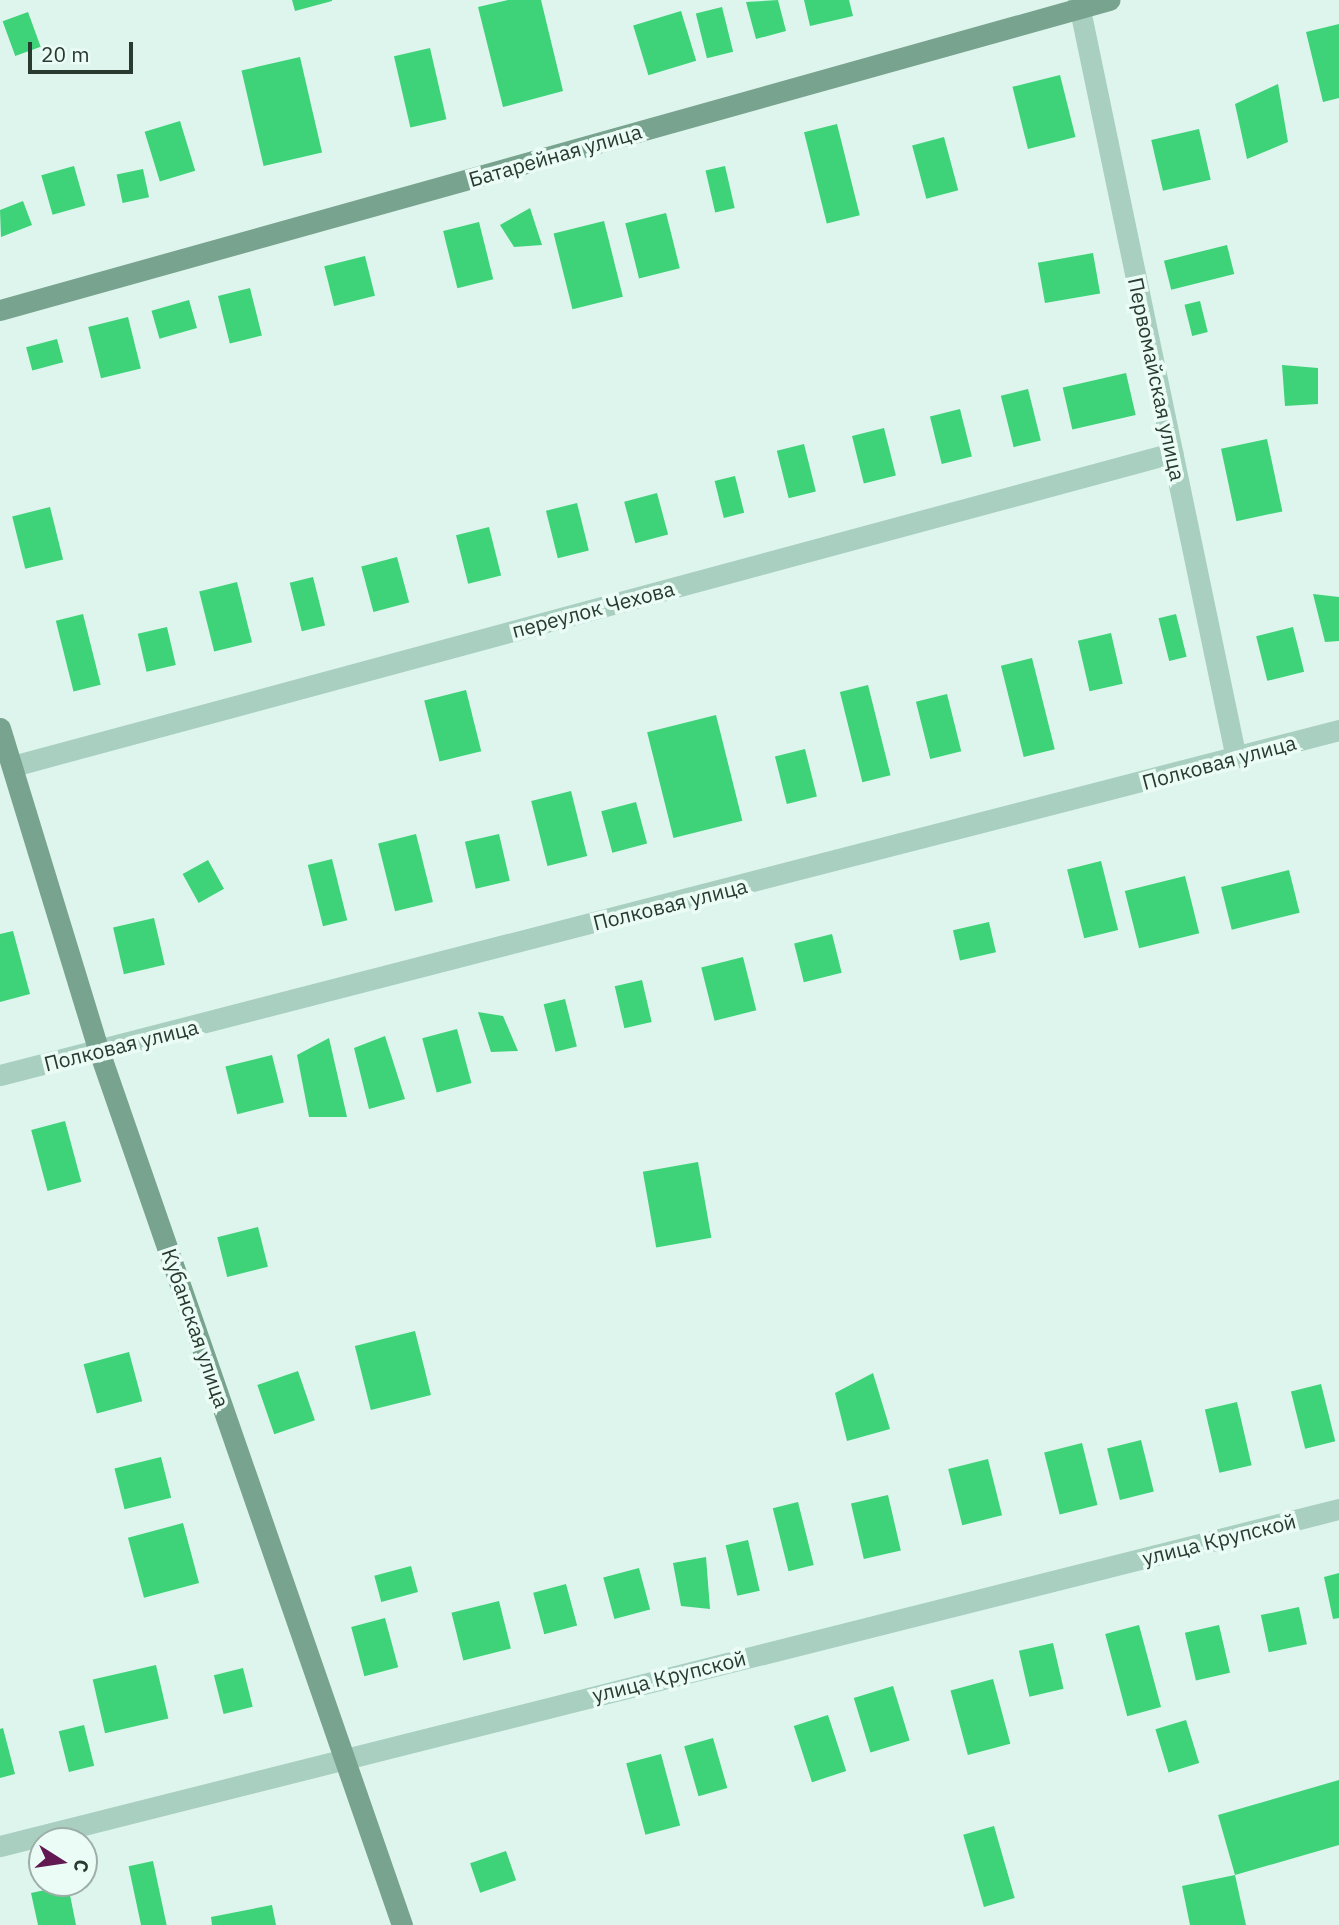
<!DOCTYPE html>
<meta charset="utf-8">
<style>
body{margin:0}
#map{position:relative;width:1339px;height:1925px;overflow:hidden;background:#def5ee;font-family:"IBM Plex Sans",sans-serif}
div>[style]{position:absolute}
.building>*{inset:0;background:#3ed378;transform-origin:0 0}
.street>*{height:21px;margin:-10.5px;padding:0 10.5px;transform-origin:10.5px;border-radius:10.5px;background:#a8cfc0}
.secondary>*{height:21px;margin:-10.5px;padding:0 10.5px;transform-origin:10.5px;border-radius:10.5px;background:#78a38e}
span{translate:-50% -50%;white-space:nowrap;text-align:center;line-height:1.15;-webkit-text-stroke:7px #ebfcf7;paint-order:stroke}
.street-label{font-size:21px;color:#293b31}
.north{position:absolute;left:28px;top:1827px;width:70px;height:70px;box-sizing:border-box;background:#ebfcf7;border:2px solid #9dafa8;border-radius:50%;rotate:102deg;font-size:19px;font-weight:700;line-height:28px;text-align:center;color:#293b31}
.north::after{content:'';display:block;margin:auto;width:24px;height:32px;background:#621952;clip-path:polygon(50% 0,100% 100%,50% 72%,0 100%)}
.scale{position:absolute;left:28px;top:42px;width:105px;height:32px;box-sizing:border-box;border:4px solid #293b31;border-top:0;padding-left:9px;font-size:21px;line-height:24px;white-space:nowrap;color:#293b31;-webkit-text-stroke:5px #ebfcf7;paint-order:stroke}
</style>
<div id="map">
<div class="building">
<i style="clip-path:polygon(292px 0,332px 0,332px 1px,295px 11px)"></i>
<i style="clip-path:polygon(508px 0,541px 0,563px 91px,503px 107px,478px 7px)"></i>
<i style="clip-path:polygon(778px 0,786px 31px,756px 39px,746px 2px)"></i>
<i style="clip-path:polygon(804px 0,849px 0,853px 16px,810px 26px)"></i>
<i style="left:722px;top:7px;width:46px;height:27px;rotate:76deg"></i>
<i style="left:681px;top:11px;width:52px;height:50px;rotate:73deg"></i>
<i style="left:28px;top:12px;width:37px;height:27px;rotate:70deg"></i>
<i style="clip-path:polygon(1339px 24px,1339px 98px,1323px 102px,1306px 32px)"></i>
<i style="left:430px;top:48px;width:73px;height:37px;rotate:77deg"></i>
<i style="left:300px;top:57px;width:98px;height:60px;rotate:77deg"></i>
<i style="left:1060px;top:75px;width:64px;height:49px;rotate:76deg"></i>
<i style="clip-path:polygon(1278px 84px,1288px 142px,1247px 159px,1235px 104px)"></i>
<i style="left:180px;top:121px;width:52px;height:37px;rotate:73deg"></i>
<i style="left:837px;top:124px;width:94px;height:34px;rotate:76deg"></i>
<i style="left:1199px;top:129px;width:52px;height:49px;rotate:77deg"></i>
<i style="left:944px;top:137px;width:55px;height:33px;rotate:75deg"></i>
<i style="left:74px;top:166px;width:41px;height:34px;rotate:74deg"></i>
<i style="left:725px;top:166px;width:43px;height:20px;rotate:77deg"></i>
<i style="left:143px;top:169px;width:29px;height:27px;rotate:78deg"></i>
<i style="clip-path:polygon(23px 201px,32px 225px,1px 237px,0 210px)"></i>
<i style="clip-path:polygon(530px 208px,542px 245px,514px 247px,500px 225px)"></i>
<i style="left:666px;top:213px;width:57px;height:42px;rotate:76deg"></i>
<i style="left:604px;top:221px;width:78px;height:52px;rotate:76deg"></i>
<i style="left:479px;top:222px;width:59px;height:37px;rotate:76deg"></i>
<i style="left:1227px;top:245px;width:30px;height:65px;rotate:76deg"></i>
<i style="left:1093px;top:253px;width:41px;height:56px;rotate:80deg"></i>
<i style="left:365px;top:256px;width:41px;height:42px;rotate:76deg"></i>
<i style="left:250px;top:288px;width:49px;height:33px;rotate:76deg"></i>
<i style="left:189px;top:300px;width:29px;height:39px;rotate:74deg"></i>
<i style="left:1200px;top:301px;width:32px;height:16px;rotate:76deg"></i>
<i style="left:128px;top:317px;width:53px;height:41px;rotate:76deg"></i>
<i style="left:57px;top:339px;width:24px;height:32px;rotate:75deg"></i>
<i style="clip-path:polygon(1282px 365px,1318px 368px,1318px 404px,1285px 406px)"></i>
<i style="left:1126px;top:373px;width:43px;height:65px;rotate:77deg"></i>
<i style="left:1028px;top:389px;width:53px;height:28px;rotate:76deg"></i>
<i style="left:960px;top:409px;width:49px;height:31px;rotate:76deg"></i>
<i style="left:884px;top:428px;width:49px;height:33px;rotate:76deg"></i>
<i style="left:1267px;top:439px;width:74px;height:47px;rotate:78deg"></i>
<i style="left:804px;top:444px;width:49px;height:28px;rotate:76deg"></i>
<i style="left:735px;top:476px;width:38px;height:21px;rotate:76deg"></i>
<i style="left:657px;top:493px;width:43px;height:34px;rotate:75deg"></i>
<i style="left:577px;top:503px;width:49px;height:32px;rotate:76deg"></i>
<i style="left:50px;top:507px;width:54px;height:39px;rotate:76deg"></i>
<i style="left:489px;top:527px;width:50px;height:34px;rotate:76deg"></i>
<i style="left:397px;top:557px;width:47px;height:37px;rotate:75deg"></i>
<i style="left:313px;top:577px;width:50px;height:24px;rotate:76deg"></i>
<i style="left:237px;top:582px;width:62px;height:39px;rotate:76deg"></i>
<i style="clip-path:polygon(1313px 594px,1339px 597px,1339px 641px,1325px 642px)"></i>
<i style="left:83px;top:614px;width:73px;height:28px;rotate:76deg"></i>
<i style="left:1176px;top:614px;width:44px;height:18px;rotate:76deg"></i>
<i style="left:167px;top:627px;width:39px;height:30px;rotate:77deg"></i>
<i style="left:1293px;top:627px;width:46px;height:38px;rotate:76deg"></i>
<i style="left:1111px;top:633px;width:52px;height:34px;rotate:77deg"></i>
<i style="left:1032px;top:658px;width:94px;height:32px;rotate:76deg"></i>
<i style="left:868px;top:685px;width:93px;height:29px;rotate:76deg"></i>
<i style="left:466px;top:690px;width:63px;height:43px;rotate:76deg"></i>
<i style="left:947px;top:694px;width:59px;height:32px;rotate:76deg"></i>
<i style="left:716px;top:715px;width:109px;height:71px;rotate:76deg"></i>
<i style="left:805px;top:749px;width:49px;height:31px;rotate:76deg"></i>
<i style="left:571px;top:791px;width:67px;height:41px;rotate:76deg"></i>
<i style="left:636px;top:802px;width:43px;height:36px;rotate:75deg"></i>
<i style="left:416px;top:834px;width:70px;height:39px;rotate:76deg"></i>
<i style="left:499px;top:834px;width:48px;height:35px;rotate:77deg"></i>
<i style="left:332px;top:859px;width:63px;height:25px;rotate:76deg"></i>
<i style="left:208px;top:860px;width:33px;height:29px;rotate:61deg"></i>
<i style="left:1101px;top:861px;width:71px;height:35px;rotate:76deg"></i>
<i style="left:1289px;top:870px;width:44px;height:70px;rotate:76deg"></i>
<i style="left:1185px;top:876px;width:59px;height:62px;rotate:76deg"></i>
<i style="left:154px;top:918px;width:48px;height:42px;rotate:77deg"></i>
<i style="left:989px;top:922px;width:31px;height:37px;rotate:77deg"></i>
<i style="clip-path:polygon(13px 931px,30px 994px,0 1002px,0 934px)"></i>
<i style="left:832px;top:934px;width:40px;height:39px;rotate:76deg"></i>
<i style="left:743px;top:957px;width:55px;height:43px;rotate:76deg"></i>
<i style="left:642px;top:980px;width:43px;height:28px;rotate:77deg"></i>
<i style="left:565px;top:999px;width:49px;height:22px;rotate:76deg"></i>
<i style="clip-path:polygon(478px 1012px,503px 1016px,518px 1051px,491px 1052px)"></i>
<i style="left:457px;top:1029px;width:56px;height:36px;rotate:75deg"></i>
<i style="clip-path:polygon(385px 1036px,405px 1099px,369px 1109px,354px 1048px)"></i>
<i style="clip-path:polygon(329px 1038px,347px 1117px,309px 1117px,297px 1055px)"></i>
<i style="left:272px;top:1055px;width:49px;height:48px;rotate:76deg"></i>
<i style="left:65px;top:1121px;width:63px;height:35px;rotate:75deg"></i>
<i style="left:698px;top:1162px;width:77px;height:56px;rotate:80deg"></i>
<i style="left:258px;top:1227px;width:41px;height:42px;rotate:76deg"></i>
<i style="left:415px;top:1331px;width:66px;height:62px;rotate:76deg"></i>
<i style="left:129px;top:1352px;width:51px;height:47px;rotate:75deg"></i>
<i style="left:298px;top:1371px;width:52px;height:43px;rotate:71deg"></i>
<i style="clip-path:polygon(873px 1373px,890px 1429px,847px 1441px,835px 1393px)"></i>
<i style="left:1321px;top:1384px;width:59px;height:31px;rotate:76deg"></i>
<i style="left:1237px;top:1402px;width:65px;height:33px;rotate:77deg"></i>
<i style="left:1141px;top:1440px;width:53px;height:35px;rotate:76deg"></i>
<i style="left:1082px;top:1443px;width:64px;height:39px;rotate:76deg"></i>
<i style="left:161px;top:1457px;width:42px;height:48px;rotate:76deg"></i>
<i style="left:988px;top:1459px;width:58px;height:41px;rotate:76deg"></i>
<i style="left:888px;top:1495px;width:57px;height:38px;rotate:77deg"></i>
<i style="left:798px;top:1502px;width:65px;height:26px;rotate:76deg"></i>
<i style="left:183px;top:1523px;width:62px;height:57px;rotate:75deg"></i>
<i style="left:748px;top:1540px;width:52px;height:23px;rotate:77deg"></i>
<i style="clip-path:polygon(706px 1557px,710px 1609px,681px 1606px,673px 1563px)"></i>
<i style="left:411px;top:1566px;width:27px;height:38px;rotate:75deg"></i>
<i style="left:639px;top:1568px;width:43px;height:37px;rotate:75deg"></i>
<i style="clip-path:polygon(1339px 1573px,1339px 1618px,1333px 1619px,1324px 1577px)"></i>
<i style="left:566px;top:1584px;width:43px;height:34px;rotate:75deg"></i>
<i style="left:499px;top:1601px;width:49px;height:49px;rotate:76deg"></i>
<i style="left:1299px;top:1607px;width:38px;height:39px;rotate:78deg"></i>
<i style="left:385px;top:1618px;width:51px;height:35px;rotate:75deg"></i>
<i style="left:1139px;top:1625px;width:85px;height:35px;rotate:75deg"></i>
<i style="left:1219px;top:1625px;width:49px;height:35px;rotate:77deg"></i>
<i style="left:1053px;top:1643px;width:47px;height:35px;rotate:77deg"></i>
<i style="left:156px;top:1665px;width:55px;height:65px;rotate:77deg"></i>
<i style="left:243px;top:1668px;width:40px;height:30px;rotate:76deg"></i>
<i style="left:993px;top:1679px;width:67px;height:44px;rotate:75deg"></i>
<i style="left:893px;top:1686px;width:57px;height:41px;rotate:73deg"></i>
<i style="left:828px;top:1715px;width:59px;height:36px;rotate:72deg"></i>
<i style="left:1186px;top:1720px;width:45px;height:32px;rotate:73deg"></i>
<i style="left:84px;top:1725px;width:42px;height:26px;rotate:76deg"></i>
<i style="clip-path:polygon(3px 1728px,15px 1774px,0 1778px,0 1729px)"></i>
<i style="left:713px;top:1738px;width:52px;height:30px;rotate:74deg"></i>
<i style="left:661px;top:1754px;width:74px;height:36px;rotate:75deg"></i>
<i style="clip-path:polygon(1339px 1780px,1339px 1845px,1235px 1875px,1218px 1815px)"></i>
<i style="left:994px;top:1826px;width:75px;height:32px;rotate:74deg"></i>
<i style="left:506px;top:1851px;width:31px;height:38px;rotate:71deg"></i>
<i style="left:153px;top:1861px;width:66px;height:25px;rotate:78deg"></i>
<i style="clip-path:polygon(1235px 1875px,1246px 1925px,1190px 1925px,1182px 1886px)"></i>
<i style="clip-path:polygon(68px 1885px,76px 1925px,38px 1925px,31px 1893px)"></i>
<i style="clip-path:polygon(272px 1905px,276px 1925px,212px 1925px,211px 1917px)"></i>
</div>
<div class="street">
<i style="left:1078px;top:0;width:774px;rotate:78.23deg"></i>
<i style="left:13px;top:766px;width:1201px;rotate:-15.11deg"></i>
<i style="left:0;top:1075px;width:1383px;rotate:-14.45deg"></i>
<i style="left:0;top:1846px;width:1381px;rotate:-14.13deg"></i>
</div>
<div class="secondary">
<i style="left:0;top:310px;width:1152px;rotate:-15.62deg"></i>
<i style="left:0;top:728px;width:338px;rotate:73deg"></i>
<i style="left:99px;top:1051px;width:925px;rotate:70.88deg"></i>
</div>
<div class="street-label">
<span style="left:555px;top:155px;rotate:-16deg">Батарейная улица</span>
<span style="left:1157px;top:379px;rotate:78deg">Первомайская улица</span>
<span style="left:593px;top:609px;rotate:-15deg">переулок Чехова</span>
<span style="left:1219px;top:762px;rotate:-15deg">Полковая улица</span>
<span style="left:670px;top:904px;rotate:-14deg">Полковая улица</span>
<span style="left:121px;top:1045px;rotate:-14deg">Полковая улица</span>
<span style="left:196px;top:1328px;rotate:71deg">Кубанская улица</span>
<span style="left:1219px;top:1539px;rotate:-14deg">улица Крупской</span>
<span style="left:669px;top:1676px;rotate:-14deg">улица Крупской</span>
</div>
<div class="north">С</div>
<div class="scale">20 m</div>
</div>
